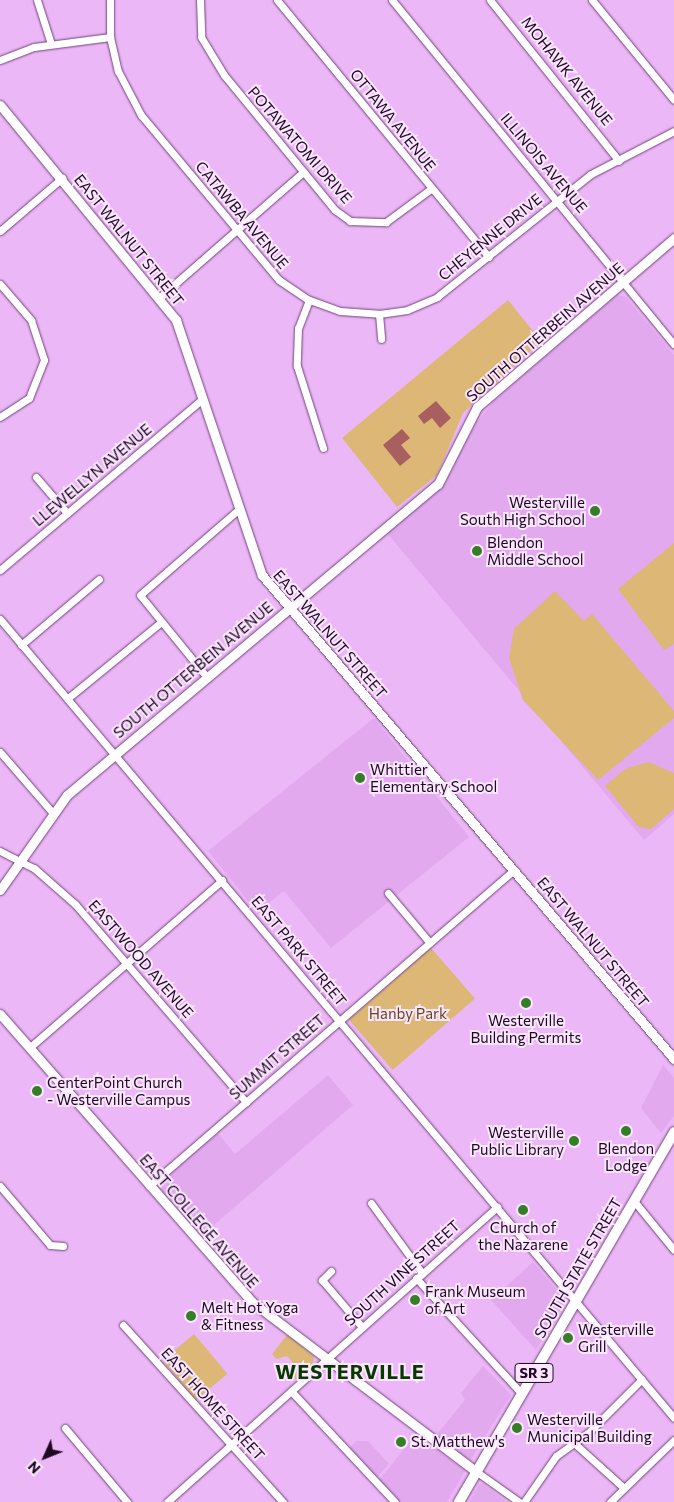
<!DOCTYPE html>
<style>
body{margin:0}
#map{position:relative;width:674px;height:1502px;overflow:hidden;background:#ecb7f7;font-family:Commissioner,sans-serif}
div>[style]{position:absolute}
.built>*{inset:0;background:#e2a9ef}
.green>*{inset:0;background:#dcb776;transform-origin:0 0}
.water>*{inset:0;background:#a75f5f}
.roads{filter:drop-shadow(0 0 1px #72447c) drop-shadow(0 0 1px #72447c)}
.minor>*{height:7px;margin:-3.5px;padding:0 3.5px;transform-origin:3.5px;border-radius:3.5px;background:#fff}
.tertiary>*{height:9px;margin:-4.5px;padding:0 4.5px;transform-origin:4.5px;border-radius:4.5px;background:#fff}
.secondary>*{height:9px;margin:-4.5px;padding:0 4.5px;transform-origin:4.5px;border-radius:4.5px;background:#fff}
.primary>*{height:10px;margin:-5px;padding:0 5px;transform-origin:5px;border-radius:5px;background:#fff}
.dots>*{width:14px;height:14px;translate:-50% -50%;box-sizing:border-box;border:2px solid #fbe5ff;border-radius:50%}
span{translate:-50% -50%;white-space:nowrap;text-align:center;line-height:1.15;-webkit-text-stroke:4px #fbe5ff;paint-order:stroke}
.shield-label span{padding:1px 4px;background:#fbe5ff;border:1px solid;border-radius:4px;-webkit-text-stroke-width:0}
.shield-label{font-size:14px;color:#1c0920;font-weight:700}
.street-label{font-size:15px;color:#1c0920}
.poi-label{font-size:15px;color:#1c0920}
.right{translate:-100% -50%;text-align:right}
.left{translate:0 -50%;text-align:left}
.park-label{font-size:15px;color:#634917}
.district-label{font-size:20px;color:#063800;font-weight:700;letter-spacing:1px}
.north{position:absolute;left:20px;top:1432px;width:50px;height:50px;-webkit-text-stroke:4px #fbe5ff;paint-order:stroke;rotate:226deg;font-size:14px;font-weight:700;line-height:20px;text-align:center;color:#1c0920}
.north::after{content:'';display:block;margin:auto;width:18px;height:22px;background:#1c0920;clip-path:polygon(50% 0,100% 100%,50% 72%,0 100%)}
</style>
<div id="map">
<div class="built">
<i style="clip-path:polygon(617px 295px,626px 297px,674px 355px,674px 814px,644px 840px,387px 533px,446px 482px,475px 424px,494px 401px)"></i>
<i style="clip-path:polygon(374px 718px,469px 837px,331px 948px,284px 891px,257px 912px,208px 851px)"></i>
<i style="clip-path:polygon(663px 1065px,674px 1078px,674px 1116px,661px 1133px,641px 1108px)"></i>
<i style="clip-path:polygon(328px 1075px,353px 1105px,200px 1237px,157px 1186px,218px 1133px,235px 1154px)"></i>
<i style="clip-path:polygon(533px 1262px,566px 1300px,536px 1350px,491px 1300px)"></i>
<i style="clip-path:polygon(483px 1366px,511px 1395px,470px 1461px,437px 1434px,465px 1400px,461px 1393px)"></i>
<i style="clip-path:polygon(416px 1434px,465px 1471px,447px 1502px,398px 1502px,376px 1484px)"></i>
<i style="clip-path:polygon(357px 1441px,368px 1441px,389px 1464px,376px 1478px,349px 1448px)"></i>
<i style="clip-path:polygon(480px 1483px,482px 1483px,507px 1502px,469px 1502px)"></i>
</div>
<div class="green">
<i style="clip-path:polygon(508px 300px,541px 341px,463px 413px,437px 475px,397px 507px,342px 438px)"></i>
<i style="clip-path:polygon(674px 543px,674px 644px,664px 650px,618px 589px)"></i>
<i style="clip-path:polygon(555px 591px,584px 621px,592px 614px,674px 711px,674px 718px,598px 780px,523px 700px,509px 658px,514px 629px)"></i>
<i style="clip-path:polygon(648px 762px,674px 773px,674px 809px,651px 829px,639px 827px,605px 786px,625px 769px)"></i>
<i style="left:431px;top:948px;width:67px;height:109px;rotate:49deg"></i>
<i style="left:194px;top:1334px;width:52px;height:41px;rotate:50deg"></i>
<i style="clip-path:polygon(287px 1335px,314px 1356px,313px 1363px,296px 1379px,292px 1376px,297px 1367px,287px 1356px,277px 1359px,272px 1354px)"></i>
</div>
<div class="water">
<i style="clip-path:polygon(436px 401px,451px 418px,440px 428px,432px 418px,424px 424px,418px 416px)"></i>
<i style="clip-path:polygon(402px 429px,410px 438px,401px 445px,411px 457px,400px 466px,383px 445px)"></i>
</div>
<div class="roads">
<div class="minor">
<i style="left:37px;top:0;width:46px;rotate:72.3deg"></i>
<i style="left:110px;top:0;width:37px;rotate:90deg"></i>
<i style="left:110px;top:37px;width:35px;rotate:77deg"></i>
<i style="left:118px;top:71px;width:50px;rotate:62.4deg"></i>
<i style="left:141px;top:115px;width:215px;rotate:50.1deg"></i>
<i style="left:279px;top:280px;width:34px;rotate:34deg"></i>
<i style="left:307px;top:299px;width:35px;rotate:20deg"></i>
<i style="left:340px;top:311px;width:39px;rotate:4deg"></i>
<i style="left:379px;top:314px;width:28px;rotate:-8deg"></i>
<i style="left:407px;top:310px;width:33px;rotate:-23deg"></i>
<i style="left:437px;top:297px;width:197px;rotate:-38.6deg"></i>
<i style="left:591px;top:174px;width:93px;rotate:-27.4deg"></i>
<i style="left:200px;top:0;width:37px;rotate:88deg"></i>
<i style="left:201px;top:37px;width:44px;rotate:58.8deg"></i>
<i style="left:224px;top:75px;width:175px;rotate:50.6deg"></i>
<i style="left:335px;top:210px;width:19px;rotate:36deg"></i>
<i style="left:350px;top:221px;width:36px;rotate:2deg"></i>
<i style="left:386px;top:222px;width:57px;rotate:-36.5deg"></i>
<i style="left:277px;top:0;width:333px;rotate:50.5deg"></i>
<i style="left:392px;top:0;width:445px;rotate:50.7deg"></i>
<i style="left:490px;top:0;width:206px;rotate:51.3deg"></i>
<i style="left:592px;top:0;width:129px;rotate:50.6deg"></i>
<i style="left:0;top:60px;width:36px;rotate:-21deg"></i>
<i style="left:34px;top:47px;width:77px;rotate:-7.5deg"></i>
<i style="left:0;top:231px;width:82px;rotate:-40.5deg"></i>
<i style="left:0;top:284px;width:48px;rotate:49.3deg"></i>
<i style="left:31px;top:320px;width:42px;rotate:72deg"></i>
<i style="left:44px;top:360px;width:41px;rotate:111.5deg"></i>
<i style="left:29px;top:398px;width:35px;rotate:147deg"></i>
<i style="left:161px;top:296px;width:189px;rotate:-41.1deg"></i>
<i style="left:309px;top:300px;width:30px;rotate:111deg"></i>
<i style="left:298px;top:328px;width:38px;rotate:92deg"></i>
<i style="left:297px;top:366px;width:86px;rotate:72.4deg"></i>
<i style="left:379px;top:314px;width:25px;rotate:85deg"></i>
<i style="left:36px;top:477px;width:48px;rotate:49.3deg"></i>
<i style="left:0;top:570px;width:263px;rotate:-40.2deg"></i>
<i style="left:0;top:619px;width:1045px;rotate:49.85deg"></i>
<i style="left:21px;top:645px;width:102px;rotate:-40.2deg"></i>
<i style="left:206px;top:676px;width:104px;rotate:-129.2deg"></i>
<i style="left:140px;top:595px;width:131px;rotate:-41deg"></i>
<i style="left:68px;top:698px;width:119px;rotate:-39.2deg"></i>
<i style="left:0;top:752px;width:79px;rotate:49.1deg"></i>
<i style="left:0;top:851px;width:38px;rotate:27deg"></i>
<i style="left:34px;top:868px;width:55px;rotate:41.3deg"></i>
<i style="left:75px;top:904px;width:262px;rotate:49.2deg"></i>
<i style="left:388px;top:893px;width:65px;rotate:50deg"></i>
<i style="left:29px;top:1048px;width:256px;rotate:-41deg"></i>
<i style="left:0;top:1186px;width:77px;rotate:49.7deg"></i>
<i style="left:50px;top:1245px;width:13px;rotate:4deg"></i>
<i style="left:149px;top:1186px;width:483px;rotate:-40.9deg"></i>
<i style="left:634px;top:1201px;width:63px;rotate:50.8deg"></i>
<i style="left:371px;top:1203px;width:87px;rotate:53.9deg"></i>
<i style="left:331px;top:1271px;width:13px;rotate:135deg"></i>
<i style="left:322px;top:1280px;width:62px;rotate:49.6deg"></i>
<i style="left:416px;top:1278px;width:157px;rotate:47.6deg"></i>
<i style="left:123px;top:1325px;width:239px;rotate:47.9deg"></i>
<i style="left:291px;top:1391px;width:152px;rotate:46.9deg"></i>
<i style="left:65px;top:1428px;width:97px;rotate:50deg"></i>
<i style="left:574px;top:1443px;width:67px;rotate:42deg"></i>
<i style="left:477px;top:1472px;width:52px;rotate:35.5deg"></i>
<i style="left:167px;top:1502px;width:443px;rotate:-41.8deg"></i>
<i style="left:524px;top:1502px;width:56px;rotate:-55.2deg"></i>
<i style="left:556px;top:1456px;width:39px;rotate:-36deg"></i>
<i style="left:588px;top:1433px;width:76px;rotate:-45deg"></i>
<i style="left:610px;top:1502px;width:89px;rotate:-44.1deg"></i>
</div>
<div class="tertiary">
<i style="left:0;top:890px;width:116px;rotate:-54.8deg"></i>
<i style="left:67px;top:795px;width:484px;rotate:-40deg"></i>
<i style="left:438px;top:484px;width:86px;rotate:-63.1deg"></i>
<i style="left:477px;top:407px;width:260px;rotate:-40.6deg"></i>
<i style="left:0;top:1014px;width:383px;rotate:48.8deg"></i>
<i style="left:252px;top:1302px;width:282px;rotate:37.1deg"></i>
</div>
<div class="secondary">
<i style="left:0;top:105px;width:278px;rotate:50.7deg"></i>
<i style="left:176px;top:320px;width:269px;rotate:71.4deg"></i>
<i style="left:262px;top:575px;width:636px;rotate:49.59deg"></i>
</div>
<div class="primary">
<i style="left:459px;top:1502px;width:428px;rotate:-59.8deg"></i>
</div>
</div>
<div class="dots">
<i style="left:595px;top:511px;background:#357e25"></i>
<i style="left:477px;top:551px;background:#357e25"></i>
<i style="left:360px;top:778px;background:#357e25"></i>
<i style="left:526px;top:1003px;background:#357e25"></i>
<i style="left:37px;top:1091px;background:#357e25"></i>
<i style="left:626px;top:1131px;background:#357e25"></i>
<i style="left:574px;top:1141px;background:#357e25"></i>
<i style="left:523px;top:1210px;background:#357e25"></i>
<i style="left:415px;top:1300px;background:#357e25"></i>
<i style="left:191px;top:1316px;background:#357e25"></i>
<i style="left:568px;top:1338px;background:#357e25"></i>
<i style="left:517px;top:1428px;background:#357e25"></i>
<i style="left:401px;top:1442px;background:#357e25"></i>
</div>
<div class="shield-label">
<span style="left:534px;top:1373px">SR 3</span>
</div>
<div class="street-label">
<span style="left:567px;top:71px;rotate:51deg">MOHAWK AVENUE</span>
<span style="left:393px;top:120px;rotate:51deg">OTTAWA AVENUE</span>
<span style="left:300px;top:145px;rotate:49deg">POTAWATOMI DRIVE</span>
<span style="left:544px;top:163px;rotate:50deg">ILLINOIS AVENUE</span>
<span style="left:242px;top:215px;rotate:50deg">CATAWBA AVENUE</span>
<span style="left:490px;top:237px;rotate:-39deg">CHEYENNE DRIVE</span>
<span style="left:129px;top:240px;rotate:51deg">EAST WALNUT STREET</span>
<span style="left:545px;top:332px;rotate:-41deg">SOUTH OTTERBEIN AVENUE</span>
<span style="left:92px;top:475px;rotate:-40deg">LLEWELLYN AVENUE</span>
<span style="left:330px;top:634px;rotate:49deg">EAST WALNUT STREET</span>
<span style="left:193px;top:670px;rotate:-40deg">SOUTH OTTERBEIN AVENUE</span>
<span style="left:593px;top:942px;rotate:50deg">EAST WALNUT STREET</span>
<span style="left:299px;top:951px;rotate:50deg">EAST PARK STREET</span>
<span style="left:141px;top:959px;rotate:49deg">EASTWOOD AVENUE</span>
<span style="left:277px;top:1057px;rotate:-41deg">SUMMIT STREET</span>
<span style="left:199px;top:1221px;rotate:49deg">EAST COLLEGE AVENUE</span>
<span style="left:578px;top:1268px;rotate:-60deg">SOUTH STATE STREET</span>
<span style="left:402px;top:1273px;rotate:-42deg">SOUTH VINE STREET</span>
<span style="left:213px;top:1404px;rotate:48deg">EAST HOME STREET</span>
</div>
<div class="poi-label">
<span class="right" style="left:585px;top:511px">Westerville<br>South High School</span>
<span class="left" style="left:487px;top:551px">Blendon<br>Middle School</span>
<span class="left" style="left:370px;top:778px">Whittier<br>Elementary School</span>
<span style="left:526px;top:1029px">Westerville<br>Building Permits</span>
<span class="left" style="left:47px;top:1091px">CenterPoint Church<br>- Westerville Campus</span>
<span class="right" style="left:564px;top:1141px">Westerville<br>Public Library</span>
<span style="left:626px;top:1157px">Blendon<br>Lodge</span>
<span style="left:523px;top:1236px">Church of<br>the Nazarene</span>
<span class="left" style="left:425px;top:1300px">Frank Museum<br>of Art</span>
<span class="left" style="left:201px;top:1316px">Melt Hot Yoga<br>&amp; Fitness</span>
<span class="left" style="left:578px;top:1338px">Westerville<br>Grill</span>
<span class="left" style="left:527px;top:1428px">Westerville<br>Municipal Building</span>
<span class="left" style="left:411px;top:1442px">St. Matthew's</span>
</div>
<div class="park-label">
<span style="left:408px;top:1014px">Hanby Park</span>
</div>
<div class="district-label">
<span style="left:350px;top:1371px">WESTERVILLE</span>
</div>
<div class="north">N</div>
</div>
